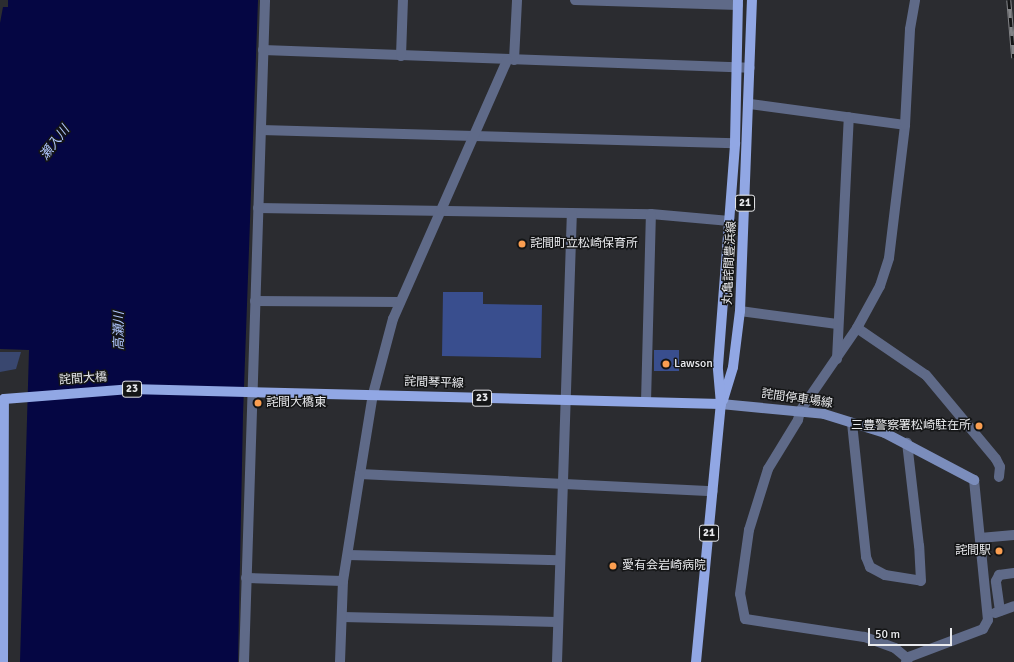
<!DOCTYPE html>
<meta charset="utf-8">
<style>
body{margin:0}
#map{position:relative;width:1014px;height:662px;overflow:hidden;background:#2b2c30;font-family:Signika,"Noto Sans JP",sans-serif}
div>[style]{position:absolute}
.green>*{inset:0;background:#39476f}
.water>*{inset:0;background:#050643}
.building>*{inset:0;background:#394e8e;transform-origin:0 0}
.street>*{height:10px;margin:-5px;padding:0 5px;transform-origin:5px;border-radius:5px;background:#5f6a88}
.secondary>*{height:10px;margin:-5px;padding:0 5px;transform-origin:5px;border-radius:5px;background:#7b8dbc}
.primary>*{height:10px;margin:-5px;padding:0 5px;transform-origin:5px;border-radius:5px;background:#91a7e4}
.rail>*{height:4.5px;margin-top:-2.25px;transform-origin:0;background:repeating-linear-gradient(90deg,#141516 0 9px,#838487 0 18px);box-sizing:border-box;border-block:1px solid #838487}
.dots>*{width:11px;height:11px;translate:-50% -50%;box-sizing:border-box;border:2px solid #141516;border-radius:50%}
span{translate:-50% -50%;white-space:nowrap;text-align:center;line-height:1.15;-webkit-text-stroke:3px #141516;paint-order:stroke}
.shield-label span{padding:1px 3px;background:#141516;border:1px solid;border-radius:3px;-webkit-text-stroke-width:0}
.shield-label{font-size:11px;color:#e9eaed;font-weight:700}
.poi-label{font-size:12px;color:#e9eaed}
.left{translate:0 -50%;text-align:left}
.right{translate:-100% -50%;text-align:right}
.street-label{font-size:12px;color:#e9eaed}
.water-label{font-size:13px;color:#b1c7ff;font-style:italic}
.scale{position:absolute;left:868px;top:628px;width:84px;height:18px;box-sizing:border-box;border:2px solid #e9eaed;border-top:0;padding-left:5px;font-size:12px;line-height:14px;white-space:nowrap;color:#e9eaed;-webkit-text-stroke:3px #141516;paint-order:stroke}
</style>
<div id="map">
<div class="green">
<i style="clip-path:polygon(0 352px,21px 352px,16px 369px,0 372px)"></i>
</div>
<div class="water">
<i style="clip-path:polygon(8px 0,258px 0,243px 415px,238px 662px,20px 662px,29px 350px,0 349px,0 23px,3px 7px,8px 7px)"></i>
</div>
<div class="building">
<i style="clip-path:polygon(443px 292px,483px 292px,483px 304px,542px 305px,541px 358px,442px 356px)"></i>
<i style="left:654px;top:350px;width:25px;height:21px"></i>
</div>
<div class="street">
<i style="left:575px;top:0;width:163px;rotate:1.8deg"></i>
<i style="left:263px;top:50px;width:487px;rotate:2.1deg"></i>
<i style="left:401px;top:56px;width:56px;rotate:-88deg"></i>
<i style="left:514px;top:60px;width:60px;rotate:-87.1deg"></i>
<i style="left:750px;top:104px;width:156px;rotate:7.7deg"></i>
<i style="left:261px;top:130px;width:474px;rotate:1.6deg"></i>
<i style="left:258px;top:208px;width:393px;rotate:0.9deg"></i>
<i style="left:651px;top:214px;width:79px;rotate:5.1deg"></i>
<i style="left:255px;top:301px;width:145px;rotate:0.4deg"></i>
<i style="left:740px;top:311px;width:98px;rotate:7.6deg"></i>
<i style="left:857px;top:328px;width:83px;rotate:34.3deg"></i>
<i style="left:926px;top:375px;width:109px;rotate:50.2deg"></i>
<i style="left:996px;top:459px;width:9px;rotate:63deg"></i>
<i style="left:1000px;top:467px;width:10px;rotate:96deg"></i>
<i style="left:837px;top:359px;width:242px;rotate:-87.2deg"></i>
<i style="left:646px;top:402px;width:188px;rotate:-88.5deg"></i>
<i style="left:852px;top:423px;width:135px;rotate:84deg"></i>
<i style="left:866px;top:557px;width:11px;rotate:68deg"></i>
<i style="left:870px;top:567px;width:17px;rotate:28deg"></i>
<i style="left:885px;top:575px;width:36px;rotate:9deg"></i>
<i style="left:921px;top:581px;width:35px;rotate:-93deg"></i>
<i style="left:919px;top:546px;width:104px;rotate:-96.6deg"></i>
<i style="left:360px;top:474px;width:353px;rotate:2.8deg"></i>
<i style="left:980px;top:538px;width:34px;rotate:-5deg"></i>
<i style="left:348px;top:555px;width:211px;rotate:1.4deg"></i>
<i style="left:246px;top:578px;width:97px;rotate:1.8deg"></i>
<i style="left:1000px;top:611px;width:30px;rotate:-98deg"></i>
<i style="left:996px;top:581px;width:7px;rotate:-63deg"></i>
<i style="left:999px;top:575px;width:15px;rotate:-8deg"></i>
<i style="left:995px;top:613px;width:20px;rotate:-20deg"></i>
<i style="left:342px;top:617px;width:215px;rotate:1.3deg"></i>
<i style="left:908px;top:659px;width:17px;rotate:-140deg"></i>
<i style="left:895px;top:648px;width:33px;rotate:-160deg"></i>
<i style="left:864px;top:637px;width:120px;rotate:-171.4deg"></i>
<i style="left:745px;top:619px;width:25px;rotate:-101deg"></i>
<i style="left:740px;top:594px;width:65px;rotate:-82deg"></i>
<i style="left:749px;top:530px;width:64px;rotate:-72.7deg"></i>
<i style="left:768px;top:469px;width:57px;rotate:-58.5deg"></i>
<i style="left:798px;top:420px;width:9px;rotate:-77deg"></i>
<i style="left:800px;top:411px;width:101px;rotate:-55.5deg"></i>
<i style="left:857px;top:328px;width:48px;rotate:-61.3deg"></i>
<i style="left:880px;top:286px;width:29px;rotate:-72deg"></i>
<i style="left:889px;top:258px;width:134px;rotate:-83.1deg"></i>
<i style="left:905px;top:125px;width:96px;rotate:-87deg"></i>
<i style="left:910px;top:29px;width:29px;rotate:-80deg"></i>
<i style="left:244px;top:662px;width:662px;rotate:-88.18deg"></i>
<i style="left:340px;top:662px;width:81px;rotate:-87.9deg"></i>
<i style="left:343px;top:581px;width:108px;rotate:-81deg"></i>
<i style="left:360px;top:474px;width:81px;rotate:-80.8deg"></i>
<i style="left:373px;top:394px;width:78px;rotate:-75.1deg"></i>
<i style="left:393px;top:319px;width:283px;rotate:-66.2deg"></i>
<i style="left:557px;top:662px;width:449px;rotate:-88.1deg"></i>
<i style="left:906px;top:662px;width:6px;rotate:-59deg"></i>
<i style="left:909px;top:657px;width:79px;rotate:-20.7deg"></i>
<i style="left:983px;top:629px;width:10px;rotate:-61deg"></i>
<i style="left:988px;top:620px;width:141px;rotate:-95.7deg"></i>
</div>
<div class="secondary">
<i style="left:721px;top:404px;width:103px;rotate:5.5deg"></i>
<i style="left:824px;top:414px;width:64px;rotate:17.3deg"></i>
<i style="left:885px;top:433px;width:101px;rotate:27.8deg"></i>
</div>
<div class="primary">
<i style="left:723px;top:400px;width:34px;rotate:-73deg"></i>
<i style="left:733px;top:367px;width:56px;rotate:-82.9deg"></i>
<i style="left:740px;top:311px;width:311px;rotate:-87.8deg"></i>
<i style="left:3px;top:662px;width:263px;rotate:-89.8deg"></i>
<i style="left:4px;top:399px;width:126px;rotate:-4.5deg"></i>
<i style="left:130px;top:389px;width:591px;rotate:1.45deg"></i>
<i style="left:696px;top:662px;width:259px;rotate:-84.5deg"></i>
<i style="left:721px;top:404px;width:38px;rotate:-95deg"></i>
<i style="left:718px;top:366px;width:224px;rotate:-85.6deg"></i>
<i style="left:735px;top:143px;width:143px;rotate:-88.8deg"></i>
</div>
<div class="rail">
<i style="left:1009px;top:0;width:58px;rotate:85.1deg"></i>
</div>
<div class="dots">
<i style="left:522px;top:244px;background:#fb9e50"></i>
<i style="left:666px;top:364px;background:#fb9e50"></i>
<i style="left:258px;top:403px;background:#fb9e50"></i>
<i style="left:979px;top:426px;background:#fb9e50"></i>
<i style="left:999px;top:551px;background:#fb9e50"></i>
<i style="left:613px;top:566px;background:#fb9e50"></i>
</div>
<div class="shield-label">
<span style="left:745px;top:203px">21</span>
<span style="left:132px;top:389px">23</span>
<span style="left:482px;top:398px">23</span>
<span style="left:709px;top:533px">21</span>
</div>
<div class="poi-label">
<span class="left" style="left:530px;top:244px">詫間町立松崎保育所</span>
<span class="left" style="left:674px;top:364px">Lawson</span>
<span class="left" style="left:266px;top:403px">詫間大橋東</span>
<span class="right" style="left:971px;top:426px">三豊警察署松崎駐在所</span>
<span class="right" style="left:991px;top:551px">詫間駅</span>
<span class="left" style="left:622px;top:566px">愛有会岩崎病院</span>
</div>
<div class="street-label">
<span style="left:730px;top:263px;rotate:-87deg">丸亀詫間豊浜線</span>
<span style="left:83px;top:379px;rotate:-4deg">詫間大橋</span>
<span style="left:434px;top:383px;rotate:2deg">詫間琴平線</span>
<span style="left:797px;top:399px;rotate:8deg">詫間停車場線</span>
</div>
<div class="water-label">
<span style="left:55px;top:143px;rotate:-53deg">瀬入川</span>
<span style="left:119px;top:331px;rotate:-90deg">高瀬川</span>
</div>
<div class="scale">50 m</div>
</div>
